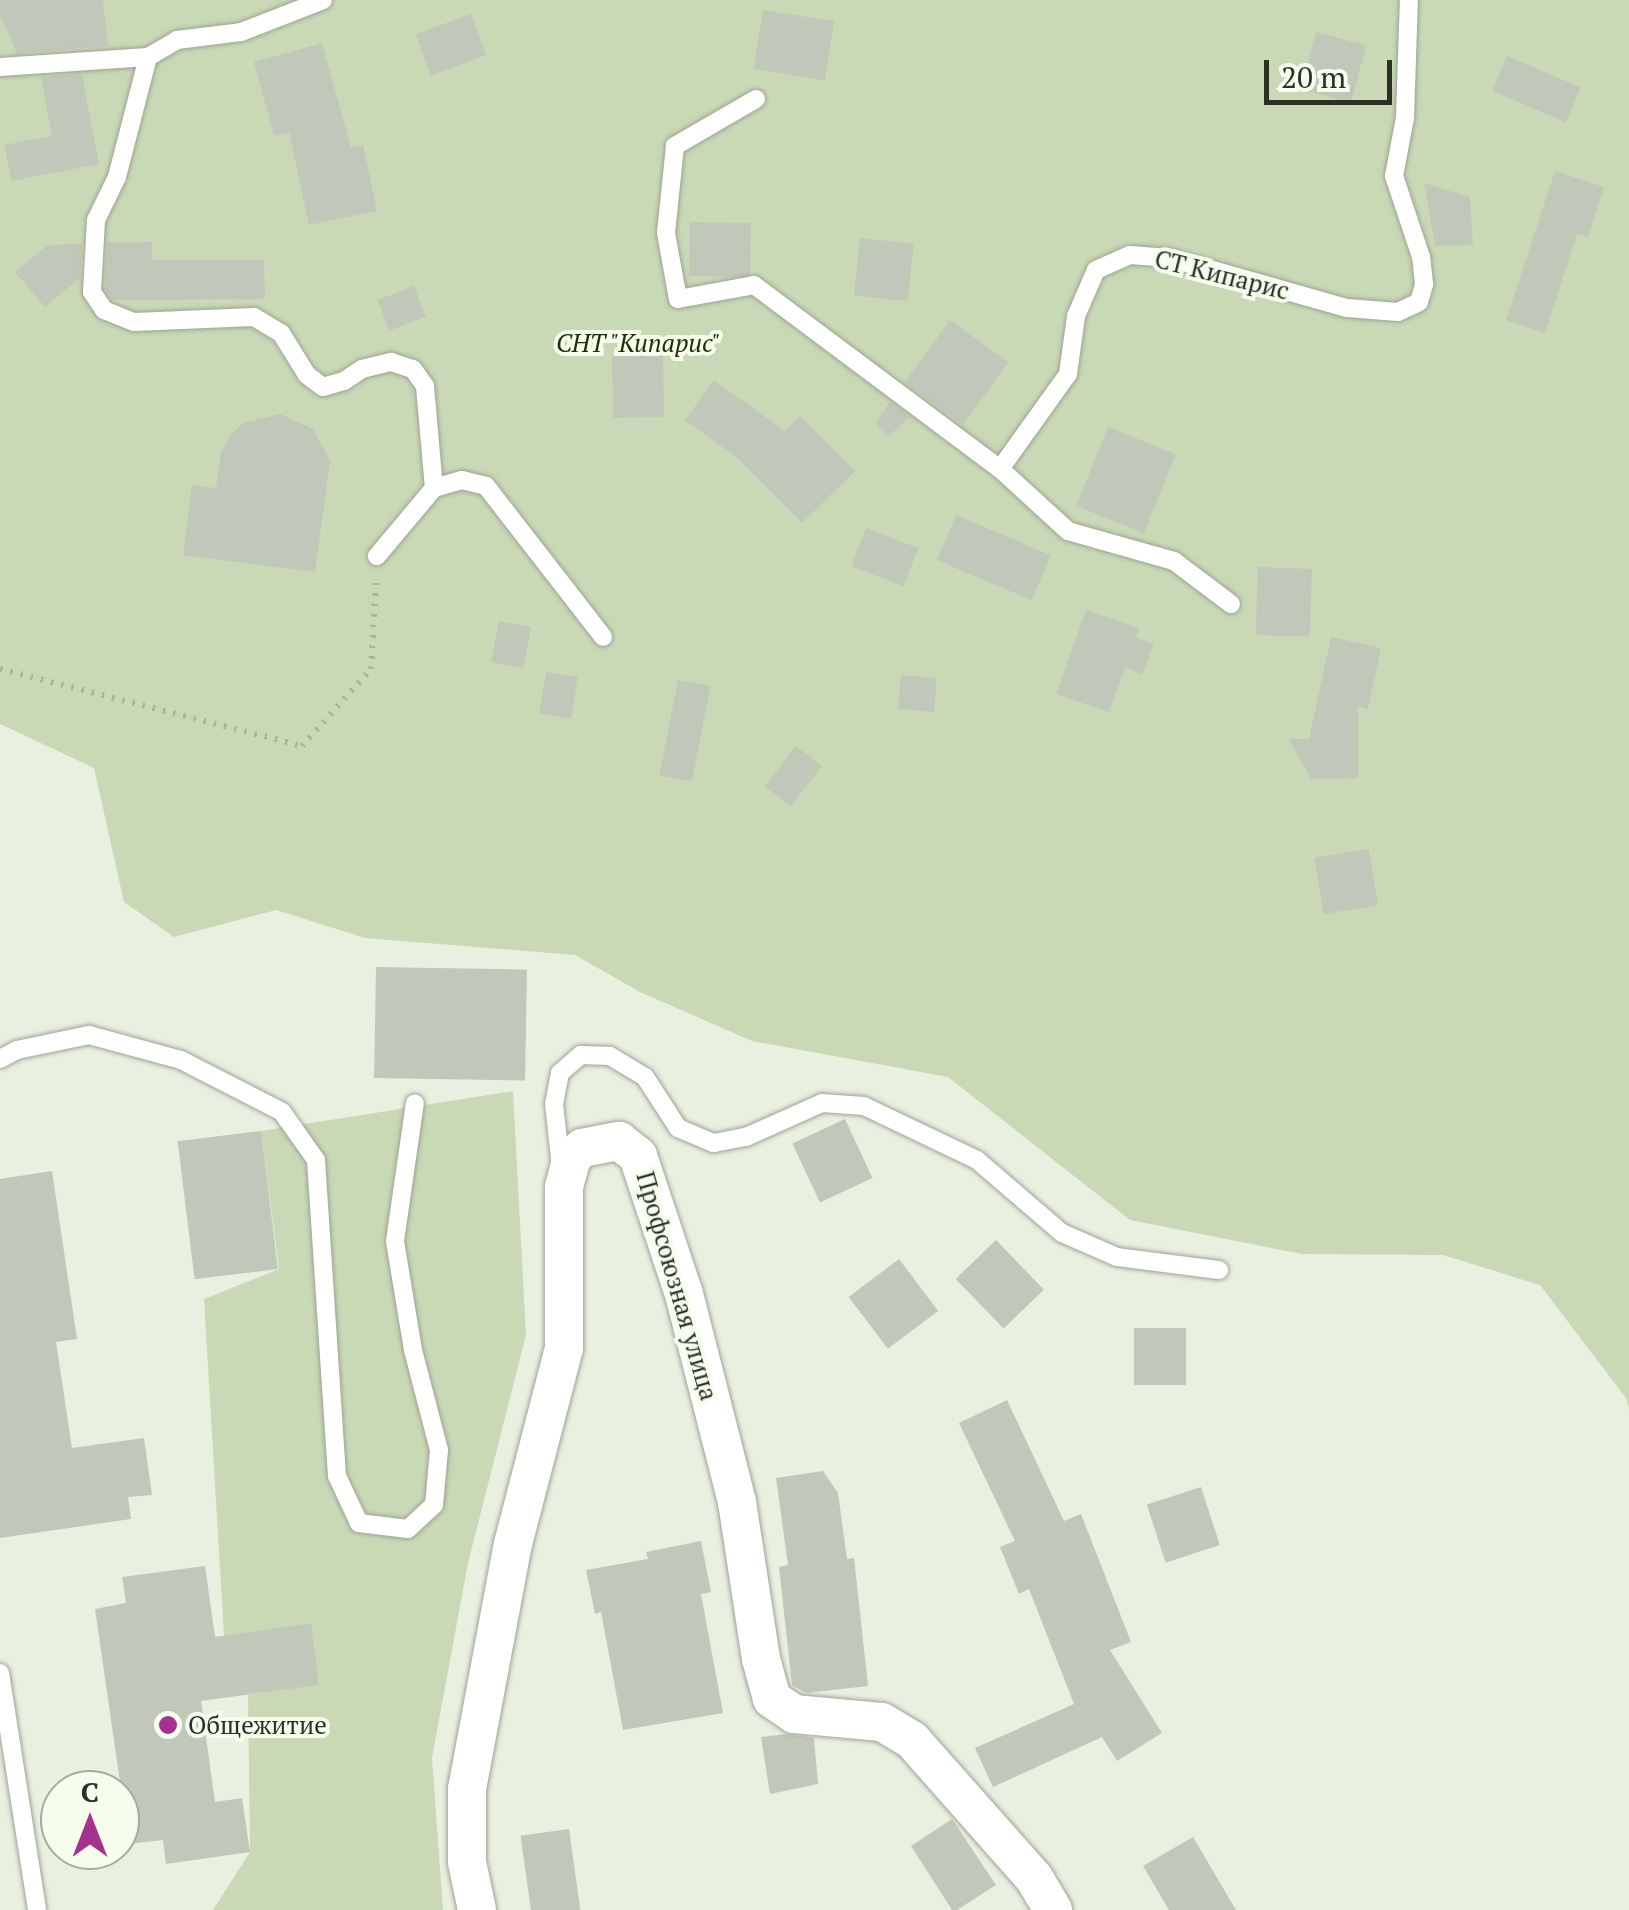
<!DOCTYPE html>
<meta charset="utf-8">
<style>
body{margin:0}
#map{position:relative;width:1629px;height:1910px;overflow:hidden;background:#e9f0e0;font-family:"PT Serif",serif}
div>[style]{position:absolute}
.green>*{inset:0;background:#c9d9b5}
.building>*{inset:0;background:#c1c8b9;transform-origin:0 0}
.path>*{height:6px;margin-top:-3px;transform-origin:0;background:repeating-linear-gradient(90deg,#abb1a4 0 2.5px,transparent 0 10.5px)}
.roads{filter:drop-shadow(0 0 2px #9ea496) drop-shadow(0 0 2px #9ea496)}
.service>*{height:18px;margin:-9px;padding:0 9px;transform-origin:9px;border-radius:9px;background:#fff}
.minor>*{height:38px;margin:-19px;padding:0 19px;transform-origin:19px;border-radius:19px;background:#fff}
.dots>*{width:28px;height:28px;translate:-50% -50%;box-sizing:border-box;border:5px solid #f6fded;border-radius:50%}
span{translate:-50% -50%;white-space:nowrap;text-align:center;line-height:1.15;-webkit-text-stroke:8px #f6fded;paint-order:stroke}
.street-label{font-size:25px;color:#2d2f29}
.park-label{font-size:25px;color:#223007;font-style:italic}
.poi-label{font-size:25px;color:#2d2f29}
.left{translate:0 -50%;text-align:left}
.north{position:absolute;left:40px;top:1770px;width:100px;height:100px;box-sizing:border-box;background:#f6fded;border:2px solid #a6ab9f;border-radius:50%;rotate:0deg;font-size:28px;font-weight:700;line-height:40px;text-align:center;color:#2d2f29}
.north::after{content:'';display:block;margin:auto;width:35px;height:45px;background:#a4328e;clip-path:polygon(50% 0,100% 100%,50% 72%,0 100%)}
.scale{position:absolute;left:1264px;top:60px;width:128px;height:45px;box-sizing:border-box;border:5px solid #2d2f29;border-top:0;padding-left:12px;font-size:30px;line-height:35px;white-space:nowrap;color:#2d2f29;-webkit-text-stroke:8px #f6fded;paint-order:stroke}
</style>
<div id="map">
<div class="green">
<i style="clip-path:polygon(0 0,1629px 0,1629px 1409px,1626px 1398px,1540px 1285px,1443px 1255px,1302px 1254px,1130px 1220px,948px 1077px,752px 1041px,640px 992px,575px 955px,365px 938px,276px 910px,174px 937px,124px 902px,94px 768px,0 724px)"></i>
<i style="clip-path:polygon(513px 1091px,526px 1335px,468px 1563px,432px 1758px,443px 1910px,213px 1910px,250px 1852px,248px 1695px,319px 1684px,310px 1623px,224px 1636px,204px 1299px,279px 1269px,261px 1131px)"></i>
</div>
<div class="building">
<i style="clip-path:polygon(0 0,103px 0,108px 46px,17px 53px,0 15px)"></i>
<i style="left:763px;top:10px;width:72px;height:60px;rotate:9deg"></i>
<i style="left:471px;top:14px;width:44px;height:59px;rotate:70deg"></i>
<i style="left:1316px;top:32px;width:52px;height:59px;rotate:15deg"></i>
<i style="clip-path:polygon(322px 43px,351px 148px,363px 145px,377px 211px,309px 225px,289px 132px,274px 136px,254px 62px)"></i>
<i style="left:1507px;top:56px;width:80px;height:38px;rotate:23deg"></i>
<i style="clip-path:polygon(82px 74px,99px 164px,12px 181px,4px 145px,52px 136px,41px 77px)"></i>
<i style="clip-path:polygon(1555px 171px,1604px 187px,1588px 238px,1577px 234px,1545px 333px,1506px 320px)"></i>
<i style="clip-path:polygon(1424px 183px,1470px 197px,1473px 245px,1435px 246px)"></i>
<i style="left:690px;top:222px;width:61px;height:54px;rotate:1deg"></i>
<i style="left:860px;top:238px;width:54px;height:58px;rotate:6deg"></i>
<i style="clip-path:polygon(152px 242px,152px 260px,264px 260px,265px 299px,112px 300px,105px 289px,107px 243px)"></i>
<i style="clip-path:polygon(82px 244px,80px 278px,45px 307px,15px 272px,48px 245px)"></i>
<i style="left:414px;top:286px;width:33px;height:39px;rotate:69deg"></i>
<i style="left:950px;top:320px;width:72px;height:77px;rotate:36deg"></i>
<i style="left:663px;top:353px;width:64px;height:51px;rotate:89deg"></i>
<i style="clip-path:polygon(714px 380px,785px 431px,800px 416px,855px 471px,802px 523px,737px 458px,685px 420px)"></i>
<i style="clip-path:polygon(890px 402px,909px 417px,889px 436px,875px 423px)"></i>
<i style="clip-path:polygon(280px 414px,313px 429px,330px 461px,315px 572px,183px 555px,192px 485px,216px 488px,221px 452px,230px 436px,243px 423px)"></i>
<i style="left:1108px;top:427px;width:73px;height:85px;rotate:22deg"></i>
<i style="left:956px;top:515px;width:103px;height:49px;rotate:23deg"></i>
<i style="left:866px;top:528px;width:56px;height:41px;rotate:21deg"></i>
<i style="left:1258px;top:567px;width:54px;height:68px;rotate:2deg"></i>
<i style="clip-path:polygon(1086px 610px,1139px 628px,1136px 637px,1154px 644px,1142px 674px,1125px 668px,1109px 712px,1056px 694px)"></i>
<i style="left:499px;top:621px;width:33px;height:42px;rotate:11deg"></i>
<i style="clip-path:polygon(1331px 637px,1381px 648px,1368px 709px,1358px 706px,1358px 778px,1311px 779px,1289px 739px,1309px 739px)"></i>
<i style="left:546px;top:672px;width:32px;height:42px;rotate:9deg"></i>
<i style="left:901px;top:675px;width:36px;height:34px;rotate:5deg"></i>
<i style="left:678px;top:680px;width:33px;height:97px;rotate:11deg"></i>
<i style="left:796px;top:746px;width:33px;height:51px;rotate:38deg"></i>
<i style="left:1369px;top:849px;width:57px;height:55px;rotate:81deg"></i>
<i style="left:376px;top:967px;width:151px;height:111px;rotate:1deg"></i>
<i style="left:845px;top:1119px;width:65px;height:58px;rotate:65deg"></i>
<i style="left:261px;top:1131px;width:139px;height:84px;rotate:83deg"></i>
<i style="clip-path:polygon(52px 1171px,77px 1339px,56px 1342px,72px 1448px,144px 1438px,152px 1495px,128px 1497px,131px 1519px,0 1538px,0 1179px)"></i>
<i style="left:996px;top:1240px;width:69px;height:56px;rotate:46deg"></i>
<i style="left:899px;top:1259px;width:65px;height:63px;rotate:53deg"></i>
<i style="left:1134px;top:1328px;width:52px;height:57px"></i>
<i style="clip-path:polygon(1007px 1400px,1064px 1521px,1081px 1514px,1131px 1642px,1110px 1650px,1162px 1733px,1117px 1761px,1102px 1737px,993px 1787px,975px 1748px,1074px 1704px,1029px 1589px,1019px 1594px,1000px 1547px,1015px 1541px,959px 1423px)"></i>
<i style="clip-path:polygon(823px 1471px,838px 1493px,847px 1559px,854px 1558px,868px 1686px,806px 1693px,792px 1685px,779px 1567px,788px 1565px,776px 1478px)"></i>
<i style="left:1201px;top:1487px;width:61px;height:57px;rotate:72deg"></i>
<i style="clip-path:polygon(701px 1541px,711px 1592px,701px 1594px,723px 1713px,623px 1730px,601px 1612px,595px 1614px,586px 1570px,648px 1559px,646px 1552px)"></i>
<i style="clip-path:polygon(205px 1566px,215px 1637px,311px 1623px,319px 1685px,201px 1701px,215px 1802px,242px 1798px,250px 1852px,166px 1864px,163px 1840px,129px 1844px,95px 1609px,126px 1603px,122px 1577px)"></i>
<i style="clip-path:polygon(786px 1734px,814px 1738px,818px 1784px,770px 1794px,761px 1737px)"></i>
<i style="clip-path:polygon(952px 1819px,996px 1885px,957px 1910px,952px 1910px,911px 1846px)"></i>
<i style="left:569px;top:1829px;width:82px;height:49px;rotate:82deg"></i>
<i style="clip-path:polygon(1193px 1837px,1236px 1910px,1169px 1910px,1143px 1866px)"></i>
</div>
<div class="path">
<i style="left:0;top:669px;width:312px;rotate:14.3deg"></i>
<i style="left:302px;top:746px;width:103px;rotate:-48.1deg"></i>
<i style="left:371px;top:669px;width:88px;rotate:-86.7deg"></i>
</div>
<div class="roads">
<div class="service">
<i style="left:148px;top:57px;width:124px;rotate:104.5deg"></i>
<i style="left:117px;top:177px;width:48px;rotate:116deg"></i>
<i style="left:96px;top:220px;width:72px;rotate:93.2deg"></i>
<i style="left:92px;top:292px;width:22px;rotate:56deg"></i>
<i style="left:104px;top:310px;width:32px;rotate:22deg"></i>
<i style="left:134px;top:322px;width:120px;rotate:-2.4deg"></i>
<i style="left:254px;top:317px;width:31px;rotate:31deg"></i>
<i style="left:281px;top:333px;width:49px;rotate:58.2deg"></i>
<i style="left:307px;top:375px;width:20px;rotate:37deg"></i>
<i style="left:323px;top:387px;width:22px;rotate:-16deg"></i>
<i style="left:344px;top:381px;width:22px;rotate:-34deg"></i>
<i style="left:362px;top:369px;width:30px;rotate:-14deg"></i>
<i style="left:391px;top:362px;width:23px;rotate:18deg"></i>
<i style="left:413px;top:369px;width:21px;rotate:55deg"></i>
<i style="left:425px;top:386px;width:102px;rotate:85deg"></i>
<i style="left:434px;top:488px;width:89px;rotate:130deg"></i>
<i style="left:0;top:67px;width:148px;rotate:-3.9deg"></i>
<i style="left:148px;top:57px;width:34px;rotate:-30deg"></i>
<i style="left:177px;top:40px;width:64px;rotate:-7.1deg"></i>
<i style="left:241px;top:32px;width:88px;rotate:-21.3deg"></i>
<i style="left:756px;top:99px;width:94px;rotate:149.9deg"></i>
<i style="left:675px;top:146px;width:87px;rotate:95.9deg"></i>
<i style="left:666px;top:233px;width:67px;rotate:79.7deg"></i>
<i style="left:678px;top:299px;width:77px;rotate:-10.4deg"></i>
<i style="left:754px;top:285px;width:307px;rotate:36.8deg"></i>
<i style="left:434px;top:488px;width:29px;rotate:-16deg"></i>
<i style="left:462px;top:480px;width:25px;rotate:14deg"></i>
<i style="left:486px;top:486px;width:191px;rotate:52.2deg"></i>
<i style="left:1231px;top:604px;width:71px;rotate:-143deg"></i>
<i style="left:1174px;top:561px;width:110px;rotate:-164.2deg"></i>
<i style="left:1068px;top:531px;width:92px;rotate:-137.6deg"></i>
<i style="left:1000px;top:469px;width:117px;rotate:-54.4deg"></i>
<i style="left:1068px;top:374px;width:59px;rotate:-82.1deg"></i>
<i style="left:1076px;top:316px;width:50px;rotate:-66.5deg"></i>
<i style="left:1096px;top:270px;width:37px;rotate:-24deg"></i>
<i style="left:1130px;top:255px;width:40px;rotate:4.3deg"></i>
<i style="left:1170px;top:258px;width:184px;rotate:15.8deg"></i>
<i style="left:1347px;top:308px;width:51px;rotate:4.5deg"></i>
<i style="left:1398px;top:312px;width:23px;rotate:-25deg"></i>
<i style="left:1419px;top:302px;width:19px;rotate:-74deg"></i>
<i style="left:1424px;top:284px;width:27px;rotate:-96deg"></i>
<i style="left:1421px;top:257px;width:85px;rotate:-108.4deg"></i>
<i style="left:1394px;top:176px;width:59px;rotate:-79.3deg"></i>
<i style="left:1405px;top:118px;width:118px;rotate:-88.1deg"></i>
<i style="left:0;top:1059px;width:19px;rotate:-28deg"></i>
<i style="left:17px;top:1050px;width:74px;rotate:-11.8deg"></i>
<i style="left:89px;top:1035px;width:95px;rotate:15.2deg"></i>
<i style="left:181px;top:1060px;width:114px;rotate:27.2deg"></i>
<i style="left:282px;top:1112px;width:59px;rotate:54.7deg"></i>
<i style="left:316px;top:1160px;width:317px;rotate:86.2deg"></i>
<i style="left:337px;top:1476px;width:52px;rotate:64.9deg"></i>
<i style="left:359px;top:1523px;width:49px;rotate:7deg"></i>
<i style="left:408px;top:1529px;width:35px;rotate:-43deg"></i>
<i style="left:434px;top:1505px;width:55px;rotate:-84.8deg"></i>
<i style="left:439px;top:1450px;width:103px;rotate:-104.6deg"></i>
<i style="left:413px;top:1350px;width:110px;rotate:-99.4deg"></i>
<i style="left:395px;top:1241px;width:139px;rotate:-81.8deg"></i>
<i style="left:561px;top:1167px;width:63px;rotate:-96.3deg"></i>
<i style="left:554px;top:1104px;width:32px;rotate:-79deg"></i>
<i style="left:560px;top:1073px;width:28px;rotate:-41deg"></i>
<i style="left:581px;top:1055px;width:29px;rotate:2deg"></i>
<i style="left:610px;top:1056px;width:41px;rotate:31deg"></i>
<i style="left:645px;top:1077px;width:61px;rotate:57.1deg"></i>
<i style="left:678px;top:1128px;width:39px;rotate:23deg"></i>
<i style="left:714px;top:1143px;width:33px;rotate:-11deg"></i>
<i style="left:746px;top:1137px;width:83px;rotate:-24.1deg"></i>
<i style="left:822px;top:1103px;width:42px;rotate:4.1deg"></i>
<i style="left:864px;top:1106px;width:125px;rotate:25.5deg"></i>
<i style="left:977px;top:1160px;width:112px;rotate:40.7deg"></i>
<i style="left:1062px;top:1233px;width:60px;rotate:23.6deg"></i>
<i style="left:1117px;top:1257px;width:103px;rotate:7.3deg"></i>
<i style="left:0;top:1673px;width:240px;rotate:81.1deg"></i>
</div>
<div class="minor">
<i style="left:477px;top:1910px;width:49px;rotate:-101.8deg"></i>
<i style="left:467px;top:1862px;width:73px;rotate:-90deg"></i>
<i style="left:467px;top:1789px;width:249px;rotate:-79.4deg"></i>
<i style="left:513px;top:1544px;width:203px;rotate:-75.4deg"></i>
<i style="left:564px;top:1348px;width:161px;rotate:-90deg"></i>
<i style="left:564px;top:1187px;width:30px;rotate:-75deg"></i>
<i style="left:572px;top:1158px;width:14px;rotate:-45deg"></i>
<i style="left:582px;top:1148px;width:38px;rotate:-11deg"></i>
<i style="left:619px;top:1141px;width:24px;rotate:38deg"></i>
<i style="left:638px;top:1156px;width:145px;rotate:71.6deg"></i>
<i style="left:684px;top:1294px;width:215px;rotate:75.7deg"></i>
<i style="left:737px;top:1502px;width:159px;rotate:81.3deg"></i>
<i style="left:761px;top:1659px;width:41px;rotate:74.6deg"></i>
<i style="left:772px;top:1699px;width:27px;rotate:34deg"></i>
<i style="left:794px;top:1714px;width:88px;rotate:5.2deg"></i>
<i style="left:882px;top:1722px;width:35px;rotate:31deg"></i>
<i style="left:912px;top:1740px;width:184px;rotate:48.5deg"></i>
<i style="left:1034px;top:1878px;width:37px;rotate:59deg"></i>
</div>
</div>
<div class="dots">
<i style="left:168px;top:1725px;background:#a4328e"></i>
</div>
<div class="street-label">
<span style="left:1222px;top:275px;rotate:14deg">СТ Кипарис</span>
<span style="left:677px;top:1286px;rotate:74deg">Профсоюзная улица</span>
</div>
<div class="park-label">
<span style="left:638px;top:343px">СНТ "Кипарис"</span>
</div>
<div class="poi-label">
<span class="left" style="left:188px;top:1725px">Общежитие</span>
</div>
<div class="north">С</div>
<div class="scale">20 m</div>
</div>
